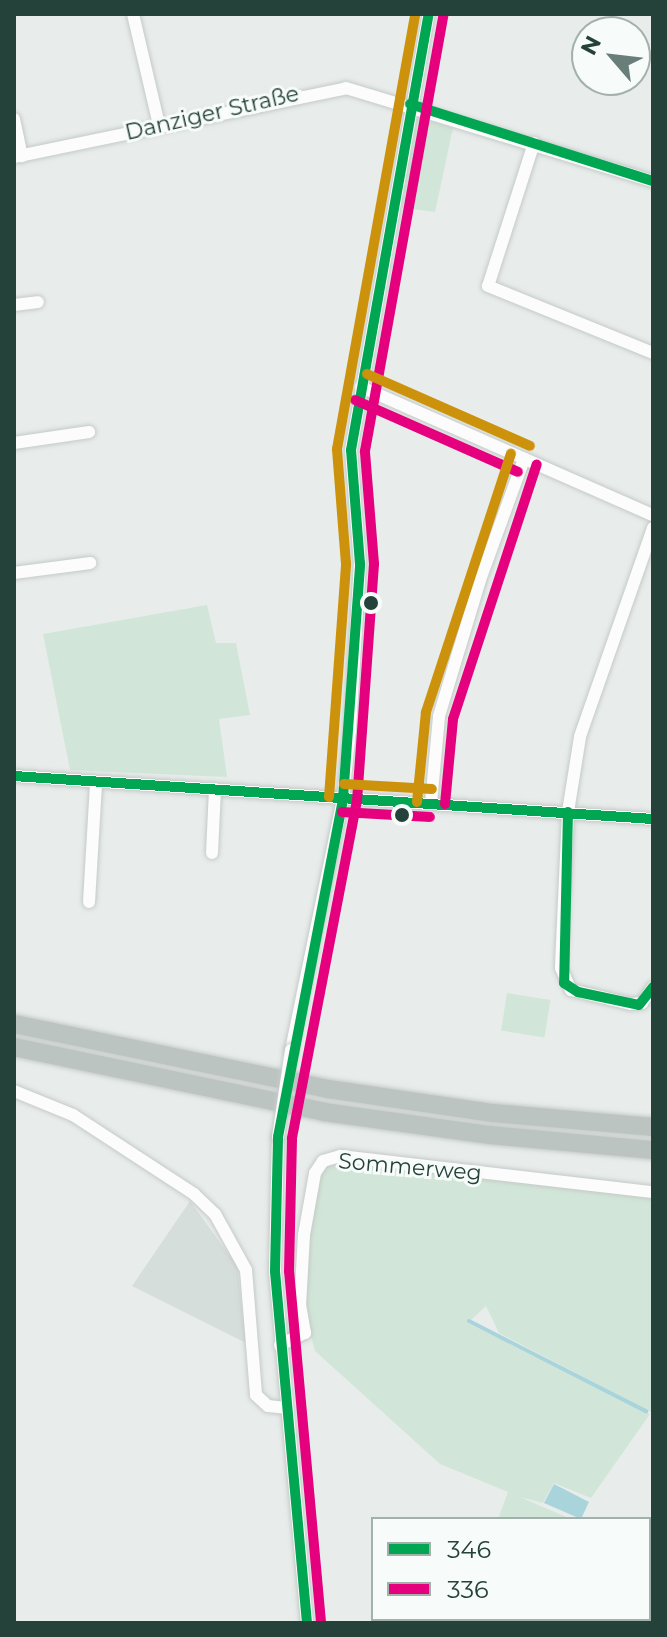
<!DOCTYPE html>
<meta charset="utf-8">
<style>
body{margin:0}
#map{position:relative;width:667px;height:1637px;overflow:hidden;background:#e8edeb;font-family:Montserrat,sans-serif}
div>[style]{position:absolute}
.built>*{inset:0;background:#d6dedb}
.green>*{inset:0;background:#d1e6d8;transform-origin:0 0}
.water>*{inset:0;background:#a9d4db}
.stream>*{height:4px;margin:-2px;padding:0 2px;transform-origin:2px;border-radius:2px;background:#a9d4db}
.roads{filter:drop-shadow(0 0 2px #c5cac8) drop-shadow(0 0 2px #c5cac8)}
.minor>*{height:12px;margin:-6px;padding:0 6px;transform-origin:6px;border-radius:6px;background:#fcfcfc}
.highway>*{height:18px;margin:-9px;padding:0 9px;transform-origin:9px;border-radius:9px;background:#bcc4c2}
.bridges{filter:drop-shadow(0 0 2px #c5cac8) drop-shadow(0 0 2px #c5cac8)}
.minor-bridge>*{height:12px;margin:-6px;padding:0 6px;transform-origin:6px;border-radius:6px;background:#fcfcfc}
.bus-1>*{height:10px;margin:-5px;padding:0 5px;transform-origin:5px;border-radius:5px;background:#00a651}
.bus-2>*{height:10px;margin:-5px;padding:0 5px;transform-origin:5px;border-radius:5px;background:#e5007d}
.bus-3>*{height:10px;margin:-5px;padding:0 5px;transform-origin:5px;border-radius:5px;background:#cd920c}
.dots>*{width:22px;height:22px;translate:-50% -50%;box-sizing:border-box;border:4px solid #f7fbf9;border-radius:50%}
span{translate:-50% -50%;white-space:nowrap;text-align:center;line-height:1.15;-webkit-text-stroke:6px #f7fbf9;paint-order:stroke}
.street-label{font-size:22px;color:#24423a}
.frame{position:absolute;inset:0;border:16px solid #24423a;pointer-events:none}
.legend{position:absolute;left:371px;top:1517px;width:280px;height:104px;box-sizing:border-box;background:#f7fbf9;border:2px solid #a3b1ad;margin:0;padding:10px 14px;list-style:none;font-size:24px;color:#24423a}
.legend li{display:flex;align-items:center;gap:16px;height:40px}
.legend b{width:40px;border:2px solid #a3b1ad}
.north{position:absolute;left:571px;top:16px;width:80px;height:80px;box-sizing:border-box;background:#f7fbf9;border:2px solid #a3b1ad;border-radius:50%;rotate:298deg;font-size:22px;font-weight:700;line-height:32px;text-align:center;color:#24423a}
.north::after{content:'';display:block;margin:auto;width:28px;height:36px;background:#697e78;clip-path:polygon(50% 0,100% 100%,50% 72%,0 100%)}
</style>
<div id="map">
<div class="built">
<i style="clip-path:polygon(190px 1201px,237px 1266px,246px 1343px,132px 1286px)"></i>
</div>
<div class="green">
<i style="clip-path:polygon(421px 118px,453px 128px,435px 212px,399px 207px,414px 119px)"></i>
<i style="clip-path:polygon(207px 605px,216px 643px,236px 643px,250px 715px,219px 719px,227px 777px,70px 770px,43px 634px)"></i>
<i style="left:507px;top:993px;width:44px;height:38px;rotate:9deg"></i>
<i style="clip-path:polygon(330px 1163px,653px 1194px,651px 1412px,499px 1333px,486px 1306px,468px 1323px,650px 1414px,591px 1498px,554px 1483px,543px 1503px,520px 1497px,571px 1519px,498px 1519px,508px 1492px,440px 1464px,315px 1351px,303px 1306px,304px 1287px,316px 1178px)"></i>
<i style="clip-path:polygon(389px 1619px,542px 1619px,540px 1623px)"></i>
</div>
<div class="water">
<i style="clip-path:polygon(554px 1484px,589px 1502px,581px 1519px,544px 1503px)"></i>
</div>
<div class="stream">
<i style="left:469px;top:1321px;width:199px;rotate:27deg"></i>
</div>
<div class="roads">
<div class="minor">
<i style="left:133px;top:14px;width:114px;rotate:76.8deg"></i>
<i style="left:14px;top:119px;width:38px;rotate:78deg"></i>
<i style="left:534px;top:143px;width:150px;rotate:107.8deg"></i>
<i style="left:488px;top:286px;width:178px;rotate:22.1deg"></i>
<i style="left:14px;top:157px;width:339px;rotate:-11.7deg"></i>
<i style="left:346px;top:88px;width:321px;rotate:16.9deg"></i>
<i style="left:14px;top:305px;width:24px;rotate:-7deg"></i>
<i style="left:361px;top:387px;width:319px;rotate:23.7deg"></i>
<i style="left:14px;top:443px;width:76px;rotate:-8.3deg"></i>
<i style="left:653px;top:528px;width:221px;rotate:109.3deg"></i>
<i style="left:580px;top:737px;width:76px;rotate:99.1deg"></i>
<i style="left:568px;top:812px;width:156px;rotate:92.6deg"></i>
<i style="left:561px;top:968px;width:24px;rotate:66deg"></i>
<i style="left:571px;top:990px;width:62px;rotate:13.1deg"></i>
<i style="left:631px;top:1004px;width:11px;rotate:-5deg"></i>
<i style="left:642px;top:1003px;width:19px;rotate:-55deg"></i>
<i style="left:14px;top:573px;width:77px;rotate:-7.5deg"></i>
<i style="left:14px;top:776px;width:640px;rotate:3.85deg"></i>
<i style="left:431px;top:803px;width:87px;rotate:-84.7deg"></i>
<i style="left:439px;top:716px;width:142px;rotate:-73.2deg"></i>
<i style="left:480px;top:580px;width:129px;rotate:-70deg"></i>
<i style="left:212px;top:853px;width:64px;rotate:-87.3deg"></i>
<i style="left:89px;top:902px;width:119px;rotate:-86.6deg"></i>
<i style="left:291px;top:1050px;width:257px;rotate:-78.3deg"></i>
<i style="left:343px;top:798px;width:68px;rotate:-84.1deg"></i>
<i style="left:350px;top:730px;width:166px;rotate:-86.6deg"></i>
<i style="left:360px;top:564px;width:114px;rotate:-94.5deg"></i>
<i style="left:351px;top:450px;width:443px;rotate:-79.9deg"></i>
<i style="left:14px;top:1091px;width:64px;rotate:22.1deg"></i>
<i style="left:73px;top:1115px;width:145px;rotate:33.1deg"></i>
<i style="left:194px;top:1194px;width:29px;rotate:44deg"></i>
<i style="left:215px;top:1214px;width:64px;rotate:61deg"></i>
<i style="left:246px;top:1270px;width:125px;rotate:85.4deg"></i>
<i style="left:256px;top:1395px;width:16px;rotate:43deg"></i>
<i style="left:268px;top:1406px;width:18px;rotate:6deg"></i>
<i style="left:278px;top:1137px;width:134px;rotate:91.3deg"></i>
<i style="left:275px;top:1271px;width:353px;rotate:84.8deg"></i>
<i style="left:280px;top:1345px;width:28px;rotate:-26deg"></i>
<i style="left:305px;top:1333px;width:27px;rotate:-100deg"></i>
<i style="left:300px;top:1306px;width:71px;rotate:-86.8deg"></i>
<i style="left:304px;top:1235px;width:63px;rotate:-79.9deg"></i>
<i style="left:315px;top:1173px;width:14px;rotate:-56deg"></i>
<i style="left:323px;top:1161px;width:18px;rotate:-16deg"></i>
<i style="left:340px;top:1156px;width:315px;rotate:6.6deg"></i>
</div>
<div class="highway">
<i style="left:14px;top:1024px;width:321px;rotate:11.7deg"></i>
<i style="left:328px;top:1089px;width:167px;rotate:8.3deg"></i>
<i style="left:493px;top:1113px;width:161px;rotate:5deg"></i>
<i style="left:14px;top:1047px;width:317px;rotate:11.8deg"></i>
<i style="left:324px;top:1112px;width:168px;rotate:7.9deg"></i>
<i style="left:490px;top:1135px;width:164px;rotate:5.3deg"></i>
</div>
</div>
<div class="bridges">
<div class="minor-bridge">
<i style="left:278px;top:1137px;width:88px;rotate:-81.5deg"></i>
</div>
</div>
<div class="bus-1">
<i style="left:410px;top:104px;width:255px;rotate:17.6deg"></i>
<i style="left:14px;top:776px;width:640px;rotate:3.85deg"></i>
<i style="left:568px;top:812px;width:171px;rotate:91.3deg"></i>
<i style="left:564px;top:983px;width:17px;rotate:33deg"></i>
<i style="left:578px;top:992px;width:62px;rotate:12deg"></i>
<i style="left:639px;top:1005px;width:23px;rotate:-52deg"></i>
<i style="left:307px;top:1623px;width:353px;rotate:-95.2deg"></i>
<i style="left:275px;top:1271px;width:134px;rotate:-88.7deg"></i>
<i style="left:278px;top:1137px;width:345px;rotate:-79.1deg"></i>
<i style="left:343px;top:798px;width:235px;rotate:-85.8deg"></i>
<i style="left:360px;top:564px;width:114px;rotate:-94.5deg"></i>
<i style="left:351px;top:450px;width:443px;rotate:-79.9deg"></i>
</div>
<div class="bus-2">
<i style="left:355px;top:400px;width:178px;rotate:23.8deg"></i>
<i style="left:445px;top:804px;width:85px;rotate:-84.6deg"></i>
<i style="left:453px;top:719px;width:268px;rotate:-71.8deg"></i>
<i style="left:342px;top:812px;width:88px;rotate:3.3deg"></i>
<i style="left:321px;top:1622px;width:352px;rotate:-95.2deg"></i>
<i style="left:289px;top:1271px;width:133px;rotate:-88.7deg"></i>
<i style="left:292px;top:1138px;width:343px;rotate:-79.1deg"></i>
<i style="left:357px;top:801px;width:238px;rotate:-85.9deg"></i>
<i style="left:374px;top:564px;width:113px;rotate:-94.6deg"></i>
<i style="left:365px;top:451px;width:442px;rotate:-79.8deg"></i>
</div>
<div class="bus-3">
<i style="left:367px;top:374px;width:178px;rotate:23.8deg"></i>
<i style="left:344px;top:784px;width:88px;rotate:3.3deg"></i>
<i style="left:329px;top:797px;width:234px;rotate:-85.8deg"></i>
<i style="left:346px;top:564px;width:115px;rotate:-94.5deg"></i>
<i style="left:337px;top:449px;width:442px;rotate:-79.8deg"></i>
<i style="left:417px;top:802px;width:90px;rotate:-84.3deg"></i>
<i style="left:426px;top:712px;width:272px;rotate:-71.8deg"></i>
</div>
<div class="dots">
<i style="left:371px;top:603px;background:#24423a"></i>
<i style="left:402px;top:815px;background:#24423a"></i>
</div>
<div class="street-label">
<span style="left:212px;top:113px;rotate:-13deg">Danziger Straße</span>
<span style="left:410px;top:1167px;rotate:5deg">Sommerweg</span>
</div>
<div class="frame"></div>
<ul class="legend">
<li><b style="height:10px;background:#00a651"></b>346</li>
<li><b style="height:10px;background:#e5007d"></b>336</li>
</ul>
<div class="north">N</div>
</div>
